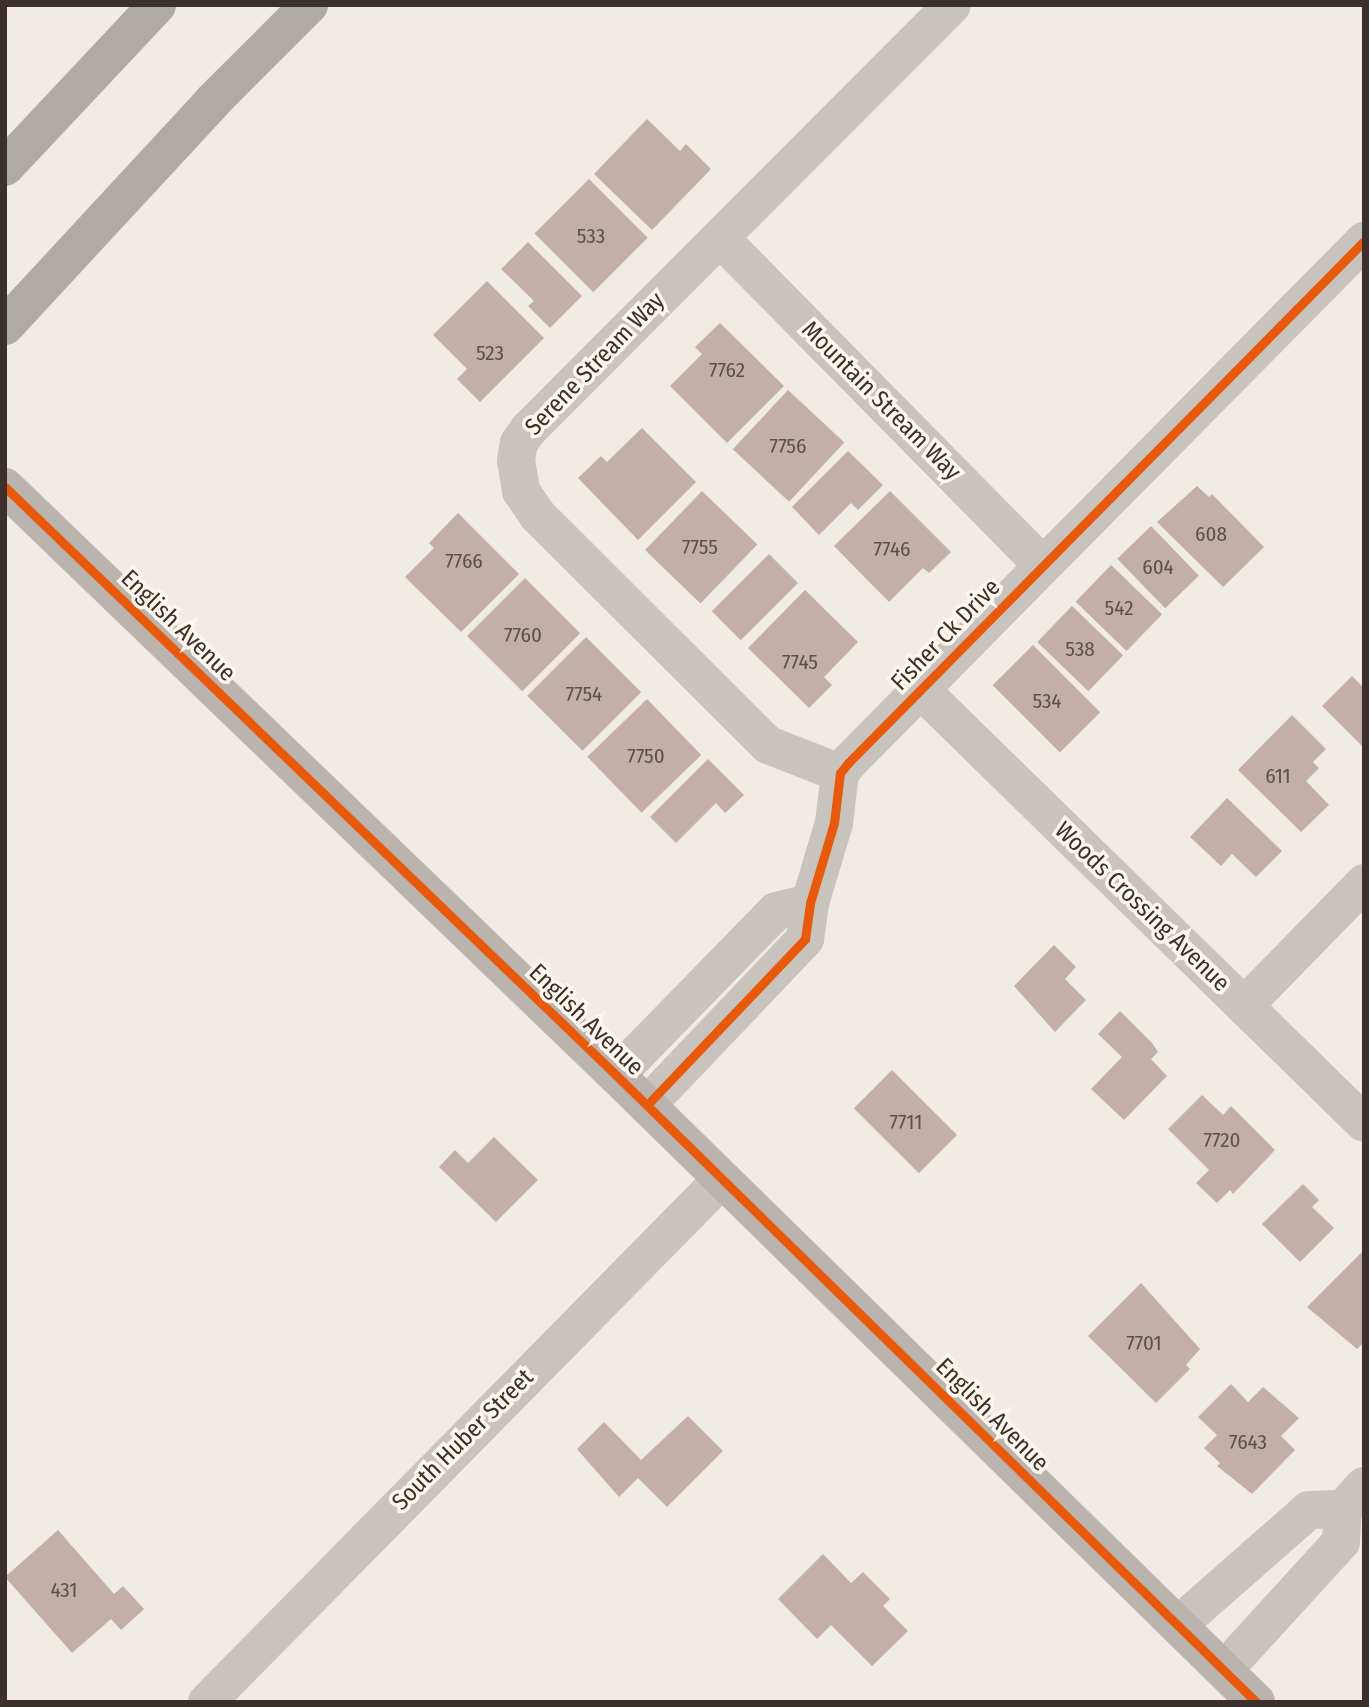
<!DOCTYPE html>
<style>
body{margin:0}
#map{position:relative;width:1369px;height:1707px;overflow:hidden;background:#f0ebe5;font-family:"Fira Sans Condensed",sans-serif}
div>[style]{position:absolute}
.building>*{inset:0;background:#c3afa7;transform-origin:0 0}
.street>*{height:38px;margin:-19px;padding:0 19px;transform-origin:19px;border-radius:19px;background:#c9c3be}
.secondary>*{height:38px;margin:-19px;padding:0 19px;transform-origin:19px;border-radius:19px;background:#bab3ae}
.highway>*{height:38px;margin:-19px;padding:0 19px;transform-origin:19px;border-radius:19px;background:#afaaa4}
.cycleway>*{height:9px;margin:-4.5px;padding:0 4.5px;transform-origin:4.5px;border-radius:4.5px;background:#e8590c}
span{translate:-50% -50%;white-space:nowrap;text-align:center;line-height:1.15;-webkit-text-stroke:7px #fbf5ee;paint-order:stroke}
.number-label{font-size:21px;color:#5d504a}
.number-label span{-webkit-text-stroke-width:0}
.street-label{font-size:24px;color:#3b302b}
.frame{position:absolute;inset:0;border:7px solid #3b302b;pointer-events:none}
</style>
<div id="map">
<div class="building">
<i style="clip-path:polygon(647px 119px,680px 151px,686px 144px,711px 169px,652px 230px,594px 174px)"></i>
<i style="left:589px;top:179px;width:83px;height:77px;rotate:45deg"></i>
<i style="clip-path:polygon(528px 242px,582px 296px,550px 328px,528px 306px,534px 301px,501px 269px)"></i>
<i style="clip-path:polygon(487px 281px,544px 338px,480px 402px,457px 379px,467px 369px,433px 335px)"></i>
<i style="clip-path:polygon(720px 323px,784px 386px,727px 443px,670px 386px,702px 354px,695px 347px)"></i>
<i style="left:788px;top:390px;width:77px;height:81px;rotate:43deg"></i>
<i style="clip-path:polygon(642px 428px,696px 482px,638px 540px,578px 478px,601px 456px,607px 462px)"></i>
<i style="clip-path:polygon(848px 451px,883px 485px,858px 510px,851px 503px,819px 535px,792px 507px)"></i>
<i style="clip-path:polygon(1197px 486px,1209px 497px,1212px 494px,1264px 547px,1223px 587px,1157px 522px)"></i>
<i style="left:702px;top:491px;width:77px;height:82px;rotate:44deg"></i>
<i style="clip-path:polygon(890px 491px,951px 552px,929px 573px,923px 568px,889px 602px,834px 546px)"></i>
<i style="clip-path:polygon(458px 513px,519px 574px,461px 632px,405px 577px,434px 548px,429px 543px)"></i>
<i style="left:1151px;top:526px;width:69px;height:47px;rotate:46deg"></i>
<i style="left:769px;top:554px;width:41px;height:81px;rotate:45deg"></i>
<i style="left:1111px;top:565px;width:71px;height:51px;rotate:44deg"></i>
<i style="left:525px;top:578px;width:78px;height:82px;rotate:45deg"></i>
<i style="clip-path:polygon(805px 590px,858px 642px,824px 677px,832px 685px,809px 708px,748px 648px)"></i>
<i style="left:1072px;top:606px;width:71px;height:50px;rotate:44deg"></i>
<i style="left:586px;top:637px;width:78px;height:83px;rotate:45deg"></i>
<i style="left:1033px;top:645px;width:95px;height:57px;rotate:45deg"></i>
<i style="clip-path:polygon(1352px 676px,1364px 688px,1364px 748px,1322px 706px)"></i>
<i style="left:647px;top:699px;width:78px;height:83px;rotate:46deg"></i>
<i style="clip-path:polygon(1292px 715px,1326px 749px,1313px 762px,1319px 768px,1306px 781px,1329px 805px,1301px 832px,1238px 770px)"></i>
<i style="clip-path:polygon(708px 759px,744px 795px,725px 813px,716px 803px,676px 843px,650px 817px)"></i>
<i style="clip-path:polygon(1227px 798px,1282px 851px,1256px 877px,1232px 854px,1221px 866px,1190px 837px)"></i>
<i style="clip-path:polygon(1054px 945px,1076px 967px,1065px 979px,1086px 1000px,1055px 1032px,1014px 986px)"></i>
<i style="clip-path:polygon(1120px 1011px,1152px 1043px,1158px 1052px,1151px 1059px,1167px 1076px,1124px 1120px,1091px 1089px,1122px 1057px,1098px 1034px)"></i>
<i style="left:892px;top:1070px;width:92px;height:54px;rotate:45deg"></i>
<i style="clip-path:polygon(1202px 1095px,1223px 1115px,1231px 1106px,1275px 1150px,1233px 1194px,1230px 1190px,1217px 1203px,1196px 1183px,1209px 1170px,1168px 1129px)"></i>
<i style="clip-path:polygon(494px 1137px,538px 1180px,496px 1222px,439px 1167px,455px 1150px,468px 1163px)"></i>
<i style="clip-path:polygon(1303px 1184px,1319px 1200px,1312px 1207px,1334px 1228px,1300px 1262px,1262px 1224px)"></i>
<i style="clip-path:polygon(1364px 1250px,1364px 1342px,1357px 1349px,1307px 1307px)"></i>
<i style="clip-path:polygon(1141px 1283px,1200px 1349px,1186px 1365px,1190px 1369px,1156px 1403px,1088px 1336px)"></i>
<i style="clip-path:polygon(1231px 1384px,1248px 1402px,1263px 1387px,1299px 1418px,1281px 1436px,1295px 1450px,1252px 1494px,1217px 1466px,1220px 1463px,1204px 1448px,1217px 1435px,1198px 1417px)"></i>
<i style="clip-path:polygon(688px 1416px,723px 1451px,667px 1507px,638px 1478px,619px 1497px,577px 1449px,604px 1422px,641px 1460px)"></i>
<i style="clip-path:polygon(58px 1530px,114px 1594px,123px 1586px,144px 1609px,121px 1630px,111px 1619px,72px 1653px,5px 1577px)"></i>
<i style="clip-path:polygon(823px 1554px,851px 1583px,863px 1572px,890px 1599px,883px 1606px,908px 1631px,872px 1666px,831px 1625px,817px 1639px,778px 1599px)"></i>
</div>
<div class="street">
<i style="left:720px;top:238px;width:458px;rotate:45.4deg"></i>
<i style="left:921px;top:690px;width:619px;rotate:44.35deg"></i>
<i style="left:840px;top:773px;width:77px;rotate:-158.7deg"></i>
<i style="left:768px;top:745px;width:325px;rotate:-135.1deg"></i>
<i style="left:538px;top:516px;width:30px;rotate:-124deg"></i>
<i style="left:521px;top:491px;width:30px;rotate:-99deg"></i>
<i style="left:516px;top:461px;width:18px;rotate:-81deg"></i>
<i style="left:519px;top:443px;width:16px;rotate:-55deg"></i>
<i style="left:528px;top:430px;width:600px;rotate:-45.07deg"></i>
<i style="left:1244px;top:1006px;width:172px;rotate:-45.7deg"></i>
<i style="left:616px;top:1075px;width:229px;rotate:-45.7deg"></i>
<i style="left:776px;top:911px;width:35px;rotate:-13deg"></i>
<i style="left:647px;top:1105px;width:229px;rotate:-46.4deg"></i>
<i style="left:805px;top:939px;width:36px;rotate:-82deg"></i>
<i style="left:810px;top:903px;width:84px;rotate:-73.3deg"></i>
<i style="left:834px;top:823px;width:50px;rotate:-83.2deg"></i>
<i style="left:840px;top:773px;width:14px;rotate:-51deg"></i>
<i style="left:849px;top:762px;width:733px;rotate:-45.33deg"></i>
<i style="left:1178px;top:1625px;width:174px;rotate:-41.3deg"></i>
<i style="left:1309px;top:1510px;width:34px;rotate:-2deg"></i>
<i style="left:1224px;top:1670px;width:173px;rotate:-47.6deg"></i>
<i style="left:1341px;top:1542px;width:33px;rotate:-87deg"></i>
<i style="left:1343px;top:1509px;width:31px;rotate:-48deg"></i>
<i style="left:207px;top:1702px;width:733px;rotate:-45.44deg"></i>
</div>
<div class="secondary">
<i style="left:5px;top:487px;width:848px;rotate:43.9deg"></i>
<i style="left:616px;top:1075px;width:896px;rotate:44.41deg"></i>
</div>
<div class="highway">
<i style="left:5px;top:167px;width:222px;rotate:-46.8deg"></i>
<i style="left:5px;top:326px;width:306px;rotate:-47.2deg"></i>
<i style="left:213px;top:101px;width:136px;rotate:-45deg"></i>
</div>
<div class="cycleway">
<i style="left:5px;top:487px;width:848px;rotate:43.9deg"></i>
<i style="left:616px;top:1075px;width:896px;rotate:44.41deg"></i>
<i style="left:647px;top:1105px;width:229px;rotate:-46.4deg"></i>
<i style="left:805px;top:939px;width:36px;rotate:-82deg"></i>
<i style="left:810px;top:903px;width:84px;rotate:-73.3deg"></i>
<i style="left:834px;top:823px;width:50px;rotate:-83.2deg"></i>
<i style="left:840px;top:773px;width:14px;rotate:-51deg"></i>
<i style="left:849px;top:762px;width:733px;rotate:-45.33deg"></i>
</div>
<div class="number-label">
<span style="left:591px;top:236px">533</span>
<span style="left:490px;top:353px">523</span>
<span style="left:727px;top:370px">7762</span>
<span style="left:788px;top:446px">7756</span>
<span style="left:1211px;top:534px">608</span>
<span style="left:700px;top:547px">7755</span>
<span style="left:892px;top:549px">7746</span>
<span style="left:464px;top:561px">7766</span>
<span style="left:1158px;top:567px">604</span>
<span style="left:1119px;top:608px">542</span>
<span style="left:523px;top:635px">7760</span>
<span style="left:1080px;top:649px">538</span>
<span style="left:800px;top:662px">7745</span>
<span style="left:584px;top:694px">7754</span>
<span style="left:1047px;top:701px">534</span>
<span style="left:646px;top:756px">7750</span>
<span style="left:1278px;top:776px">611</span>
<span style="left:906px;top:1122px">7711</span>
<span style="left:1222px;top:1140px">7720</span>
<span style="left:1144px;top:1343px">7701</span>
<span style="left:1248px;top:1442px">7643</span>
<span style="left:64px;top:1590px">431</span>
</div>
<div class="street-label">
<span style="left:595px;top:364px;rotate:-46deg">Serene Stream Way</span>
<span style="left:881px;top:401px;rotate:45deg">Mountain Stream Way</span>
<span style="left:178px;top:626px;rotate:44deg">English Avenue</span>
<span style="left:946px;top:635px;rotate:-46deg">Fisher Ck Drive</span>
<span style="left:1142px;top:907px;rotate:44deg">Woods Crossing Avenue</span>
<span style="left:586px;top:1020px;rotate:44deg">English Avenue</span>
<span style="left:992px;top:1415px;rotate:45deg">English Avenue</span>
<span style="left:463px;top:1440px;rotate:-45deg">South Huber Street</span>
</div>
<div class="frame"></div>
</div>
